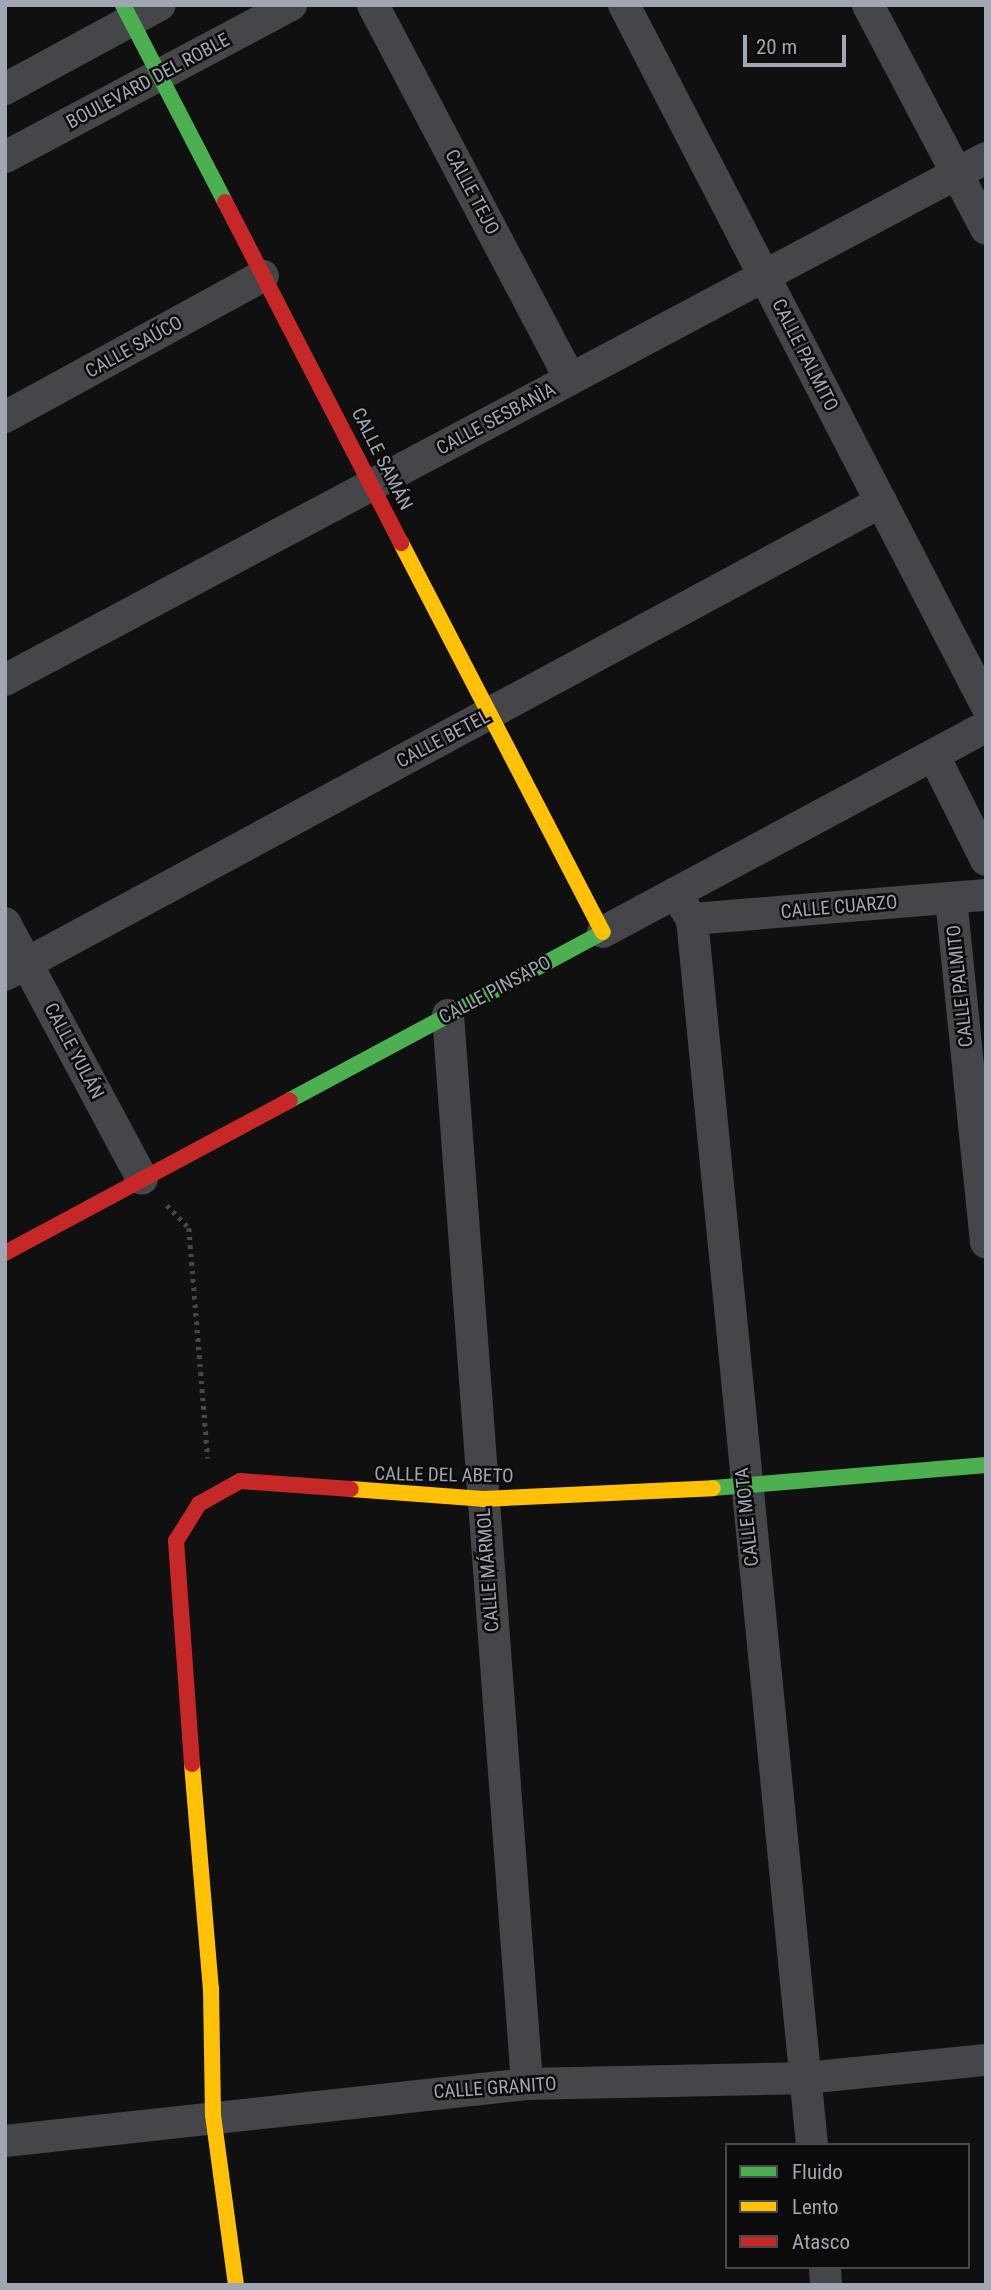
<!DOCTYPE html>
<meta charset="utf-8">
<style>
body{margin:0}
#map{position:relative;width:991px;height:2290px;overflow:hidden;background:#101011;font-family:"Roboto Condensed",sans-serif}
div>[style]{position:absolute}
.path>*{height:4.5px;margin-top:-2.25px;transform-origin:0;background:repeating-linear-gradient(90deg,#46474b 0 3.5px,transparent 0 8.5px)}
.street>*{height:32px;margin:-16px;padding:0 16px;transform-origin:16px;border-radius:16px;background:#444649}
.fast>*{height:16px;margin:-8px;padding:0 8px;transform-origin:8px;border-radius:8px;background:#4caf50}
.slow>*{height:16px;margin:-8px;padding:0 8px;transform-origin:8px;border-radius:8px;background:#ffc107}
.jam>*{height:16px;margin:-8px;padding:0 8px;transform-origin:8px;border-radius:8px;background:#c62828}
span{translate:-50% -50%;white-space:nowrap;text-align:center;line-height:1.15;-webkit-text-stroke:5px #0b0b0c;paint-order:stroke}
.street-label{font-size:19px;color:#a0a6b3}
.frame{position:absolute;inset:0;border:7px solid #a0a6b3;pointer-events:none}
.legend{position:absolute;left:725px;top:2143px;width:245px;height:126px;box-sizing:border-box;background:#0b0b0c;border:2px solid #47494f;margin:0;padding:9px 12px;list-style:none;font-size:21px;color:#a0a6b3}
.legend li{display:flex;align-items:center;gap:14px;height:35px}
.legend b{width:35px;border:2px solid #47494f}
.scale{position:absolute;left:743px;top:35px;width:103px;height:32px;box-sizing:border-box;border:4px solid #a0a6b3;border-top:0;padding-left:9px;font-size:21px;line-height:24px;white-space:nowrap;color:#a0a6b3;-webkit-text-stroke:5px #0b0b0c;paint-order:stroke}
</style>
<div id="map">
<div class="path">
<i style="left:167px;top:1205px;width:32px;rotate:46deg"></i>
<i style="left:189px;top:1228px;width:231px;rotate:85.3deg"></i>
</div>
<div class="street">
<i style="left:373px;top:5px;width:423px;rotate:62.2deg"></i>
<i style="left:624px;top:5px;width:788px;rotate:62.65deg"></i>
<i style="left:868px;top:5px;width:253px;rotate:62.2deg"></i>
<i style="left:5px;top:89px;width:176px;rotate:-28.5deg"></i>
<i style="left:5px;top:157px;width:324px;rotate:-28deg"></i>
<i style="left:5px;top:417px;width:294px;rotate:-28.7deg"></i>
<i style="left:5px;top:680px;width:1111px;rotate:-28.02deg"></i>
<i style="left:934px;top:756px;width:116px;rotate:63.4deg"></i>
<i style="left:675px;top:893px;width:31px;rotate:57deg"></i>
<i style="left:692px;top:919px;width:1232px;rotate:84.41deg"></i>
<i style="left:951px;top:898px;width:346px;rotate:84.2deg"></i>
<i style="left:692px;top:919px;width:295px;rotate:-4.7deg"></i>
<i style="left:5px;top:923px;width:290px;rotate:61.8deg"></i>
<i style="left:603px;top:932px;width:434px;rotate:-28.2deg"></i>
<i style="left:5px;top:975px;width:996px;rotate:-28.37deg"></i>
<i style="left:448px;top:1015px;width:1072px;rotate:85.77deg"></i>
<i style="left:5px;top:2141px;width:525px;rotate:-6.23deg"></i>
<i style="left:527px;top:2084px;width:278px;rotate:-1.2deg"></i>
<i style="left:805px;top:2078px;width:182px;rotate:-5.7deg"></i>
<i style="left:825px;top:2267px;width:18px;rotate:87deg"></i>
</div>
<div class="fast">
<i style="left:123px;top:5px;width:222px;rotate:62.6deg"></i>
<i style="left:290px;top:1100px;width:355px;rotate:-28.2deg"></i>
<i style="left:713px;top:1488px;width:274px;rotate:-4.8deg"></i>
</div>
<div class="slow">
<i style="left:401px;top:543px;width:438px;rotate:62.6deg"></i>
<i style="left:351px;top:1489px;width:132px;rotate:4.3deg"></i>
<i style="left:483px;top:1499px;width:230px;rotate:-2.7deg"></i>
<i style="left:192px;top:1764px;width:225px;rotate:85.2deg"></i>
<i style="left:211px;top:1988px;width:127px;rotate:89.1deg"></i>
<i style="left:213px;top:2115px;width:172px;rotate:82.3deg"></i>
</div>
<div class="jam">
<i style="left:225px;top:202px;width:384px;rotate:62.7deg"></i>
<i style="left:5px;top:1253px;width:323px;rotate:-28.2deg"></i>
<i style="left:192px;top:1764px;width:224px;rotate:-94.1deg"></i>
<i style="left:176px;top:1541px;width:44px;rotate:-58.1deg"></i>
<i style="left:199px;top:1504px;width:47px;rotate:-29.3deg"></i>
<i style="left:240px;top:1481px;width:111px;rotate:4.1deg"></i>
</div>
<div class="street-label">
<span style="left:148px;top:81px;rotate:-28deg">BOULEVARD DEL ROBLE</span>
<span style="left:472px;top:192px;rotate:62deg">CALLE TEJO</span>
<span style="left:134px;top:347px;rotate:-29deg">CALLE SAÚCO</span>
<span style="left:805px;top:355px;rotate:63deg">CALLE PALMITO</span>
<span style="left:496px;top:419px;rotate:-28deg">CALLE SESBANÌA</span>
<span style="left:382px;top:459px;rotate:63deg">CALLE SAMÁN</span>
<span style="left:443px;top:739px;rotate:-28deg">CALLE BETEL</span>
<span style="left:839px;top:907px;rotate:-5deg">CALLE CUARZO</span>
<span style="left:960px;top:986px;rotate:-96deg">CALLE PALMITO</span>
<span style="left:495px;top:990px;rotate:-28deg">CALLE PINSAPO</span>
<span style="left:74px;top:1051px;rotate:62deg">CALLE YULÁN</span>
<span style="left:444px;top:1475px;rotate:1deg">CALLE DEL ABETO</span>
<span style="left:747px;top:1517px;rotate:-96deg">CALLE MOTA</span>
<span style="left:488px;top:1570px;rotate:-94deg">CALLE MÁRMOL</span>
<span style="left:495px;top:2088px;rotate:-4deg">CALLE GRANITO</span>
</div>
<div class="frame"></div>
<ul class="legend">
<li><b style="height:9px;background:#4caf50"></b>Fluido</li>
<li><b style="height:9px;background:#ffc107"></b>Lento</li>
<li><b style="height:9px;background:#c62828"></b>Atasco</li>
</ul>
<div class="scale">20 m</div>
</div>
